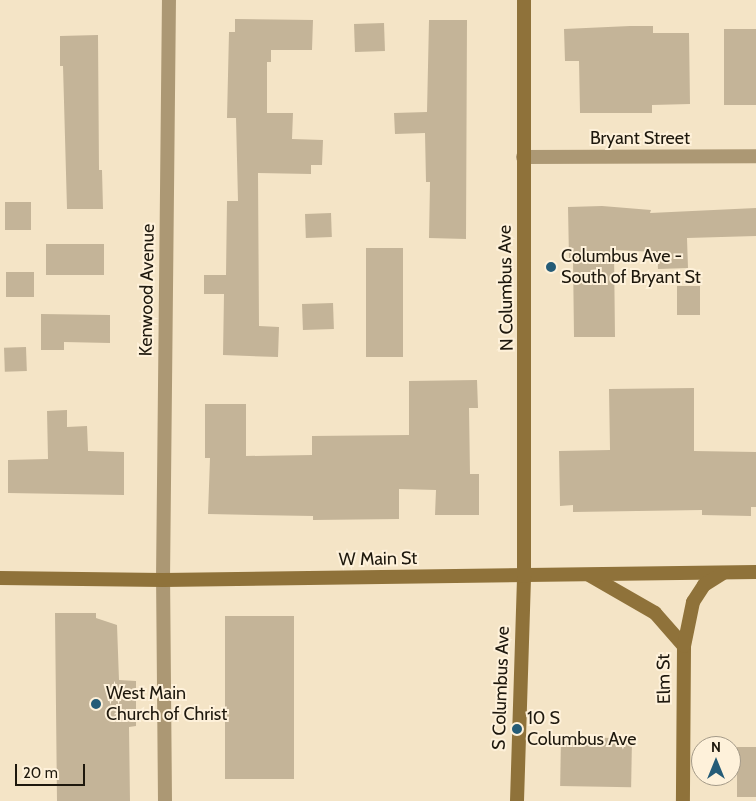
<!DOCTYPE html>
<style>
body{margin:0}
#map{position:relative;width:756px;height:801px;overflow:hidden;background:#f4e4c6;font-family:Cabin,sans-serif}
div>[style]{position:absolute}
.building>*{inset:0;background:#c4b498;transform-origin:0 0}
.minor>*{height:14px;margin:-7px;padding:0 7px;transform-origin:7px;border-radius:7px;background:#ac9874}
.secondary>*{height:14px;margin:-7px;padding:0 7px;transform-origin:7px;border-radius:7px;background:#8f723a}
.dots>*{width:14px;height:14px;translate:-50% -50%;box-sizing:border-box;border:2px solid #fef1da;border-radius:50%}
span{translate:-50% -50%;white-space:nowrap;text-align:center;line-height:1.15;-webkit-text-stroke:4px #fef1da;paint-order:stroke}
.street-label{font-size:18px;color:#1e180d}
.poi-label{font-size:18px;color:#1e180d}
.left{translate:0 -50%;text-align:left}
.north{position:absolute;left:691px;top:736px;width:50px;height:50px;box-sizing:border-box;background:#fef1da;border:1px solid #a49a88;border-radius:50%;rotate:0deg;font-size:14px;font-weight:700;line-height:20px;text-align:center;color:#1e180d}
.north::after{content:'';display:block;margin:auto;width:18px;height:22px;background:#255c77;clip-path:polygon(50% 0,100% 100%,50% 72%,0 100%)}
.scale{position:absolute;left:15px;top:764px;width:70px;height:22px;box-sizing:border-box;border:2px solid #1e180d;border-top:0;padding-left:6px;font-size:15px;line-height:18px;white-space:nowrap;color:#1e180d;-webkit-text-stroke:4px #fef1da;paint-order:stroke}
</style>
<div id="map">
<div class="building">
<i style="clip-path:polygon(235px 19px,313px 20px,312px 50px,271px 50px,271px 62px,267px 62px,267px 113px,293px 113px,292px 139px,323px 140px,322px 165px,311px 165px,311px 174px,258px 173px,259px 326px,279px 327px,278px 357px,223px 355px,224px 294px,204px 294px,204px 275px,226px 275px,227px 201px,238px 201px,236px 118px,227px 118px,229px 32px,235px 32px)"></i>
<i style="clip-path:polygon(429px 20px,467px 20px,466px 239px,429px 238px,430px 182px,426px 182px,425px 133px,395px 134px,394px 113px,427px 112px)"></i>
<i style="left:384px;top:23px;width:28px;height:30px;rotate:88deg"></i>
<i style="clip-path:polygon(630px 26px,653px 26px,653px 33px,689px 33px,690px 104px,652px 105px,652px 113px,580px 113px,579px 61px,565px 61px,564px 29px)"></i>
<i style="left:724px;top:29px;width:32px;height:76px"></i>
<i style="clip-path:polygon(98px 35px,99px 170px,102px 170px,103px 209px,67px 209px,63px 66px,60px 66px,60px 36px)"></i>
<i style="left:5px;top:202px;width:26px;height:28px"></i>
<i style="clip-path:polygon(602px 206px,651px 210px,650px 213px,756px 208px,756px 236px,687px 238px,688px 268px,658px 269px,657px 252px,614px 250px,615px 337px,574px 337px,573px 258px,569px 258px,568px 207px)"></i>
<i style="left:331px;top:213px;width:24px;height:26px;rotate:88deg"></i>
<i style="left:104px;top:244px;width:31px;height:58px;rotate:90deg"></i>
<i style="left:366px;top:248px;width:37px;height:109px"></i>
<i style="left:6px;top:272px;width:28px;height:25px"></i>
<i style="left:677px;top:286px;width:23px;height:29px"></i>
<i style="left:333px;top:303px;width:26px;height:31px;rotate:88deg"></i>
<i style="clip-path:polygon(41px 314px,110px 315px,110px 343px,64px 342px,64px 350px,41px 350px)"></i>
<i style="left:26px;top:347px;width:24px;height:22px;rotate:88deg"></i>
<i style="clip-path:polygon(477px 380px,478px 408px,469px 408px,470px 474px,479px 474px,479px 515px,435px 515px,436px 490px,399px 489px,399px 519px,313px 520px,313px 516px,208px 514px,210px 458px,205px 458px,205px 404px,246px 404px,246px 456px,312px 455px,312px 436px,409px 435px,409px 381px)"></i>
<i style="clip-path:polygon(694px 388px,694px 451px,756px 452px,756px 507px,751px 507px,751px 516px,702px 515px,702px 510px,573px 512px,573px 505px,560px 506px,559px 451px,610px 450px,609px 389px)"></i>
<i style="clip-path:polygon(67px 410px,67px 427px,87px 426px,88px 451px,124px 452px,124px 495px,8px 493px,8px 460px,48px 459px,47px 411px)"></i>
<i style="clip-path:polygon(55px 613px,96px 613px,96px 618px,117px 625px,119px 680px,136px 681px,136px 726px,129px 727px,130px 801px,57px 801px)"></i>
<i style="left:225px;top:616px;width:69px;height:163px"></i>
<i style="left:561px;top:737px;width:71px;height:49px;rotate:1deg"></i>
<i style="left:756px;top:747px;width:50px;height:19px;rotate:90deg"></i>
</div>
<div class="minor">
<i style="left:523px;top:157px;width:233px;rotate:-0.2deg"></i>
<i style="left:165px;top:801px;width:221px;rotate:-90.5deg"></i>
<i style="left:163px;top:580px;width:580px;rotate:-89.41deg"></i>
</div>
<div class="secondary">
<i style="left:589px;top:575px;width:76px;rotate:29.9deg"></i>
<i style="left:655px;top:613px;width:44px;rotate:48.7deg"></i>
<i style="left:684px;top:646px;width:155px;rotate:90.4deg"></i>
<i style="left:0;top:578px;width:163px;rotate:0.7deg"></i>
<i style="left:163px;top:580px;width:593px;rotate:-0.77deg"></i>
<i style="left:684px;top:646px;width:45px;rotate:-78.4deg"></i>
<i style="left:693px;top:602px;width:20px;rotate:-57deg"></i>
<i style="left:704px;top:585px;width:22px;rotate:-32deg"></i>
<i style="left:517px;top:801px;width:225px;rotate:-88.2deg"></i>
<i style="left:524px;top:576px;width:576px;rotate:-90deg"></i>
</div>
<div class="dots">
<i style="left:551px;top:267px;background:#255c77"></i>
<i style="left:96px;top:704px;background:#255c77"></i>
<i style="left:517px;top:729px;background:#255c77"></i>
</div>
<div class="street-label">
<span style="left:640px;top:138px">Bryant Street</span>
<span style="left:506px;top:288px;rotate:-91deg">N Columbus Ave</span>
<span style="left:147px;top:290px;rotate:-89deg">Kenwood Avenue</span>
<span style="left:378px;top:559px;rotate:-1deg">W Main St</span>
<span style="left:664px;top:679px;rotate:-91deg">Elm St</span>
<span style="left:501px;top:688px;rotate:-88deg">S Columbus Ave</span>
</div>
<div class="poi-label">
<span class="left" style="left:561px;top:267px">Columbus Ave -<br>South of Bryant St</span>
<span class="left" style="left:106px;top:704px">West Main<br>Church of Christ</span>
<span class="left" style="left:527px;top:729px">10 S<br>Columbus Ave</span>
</div>
<div class="north">N</div>
<div class="scale">20 m</div>
</div>
